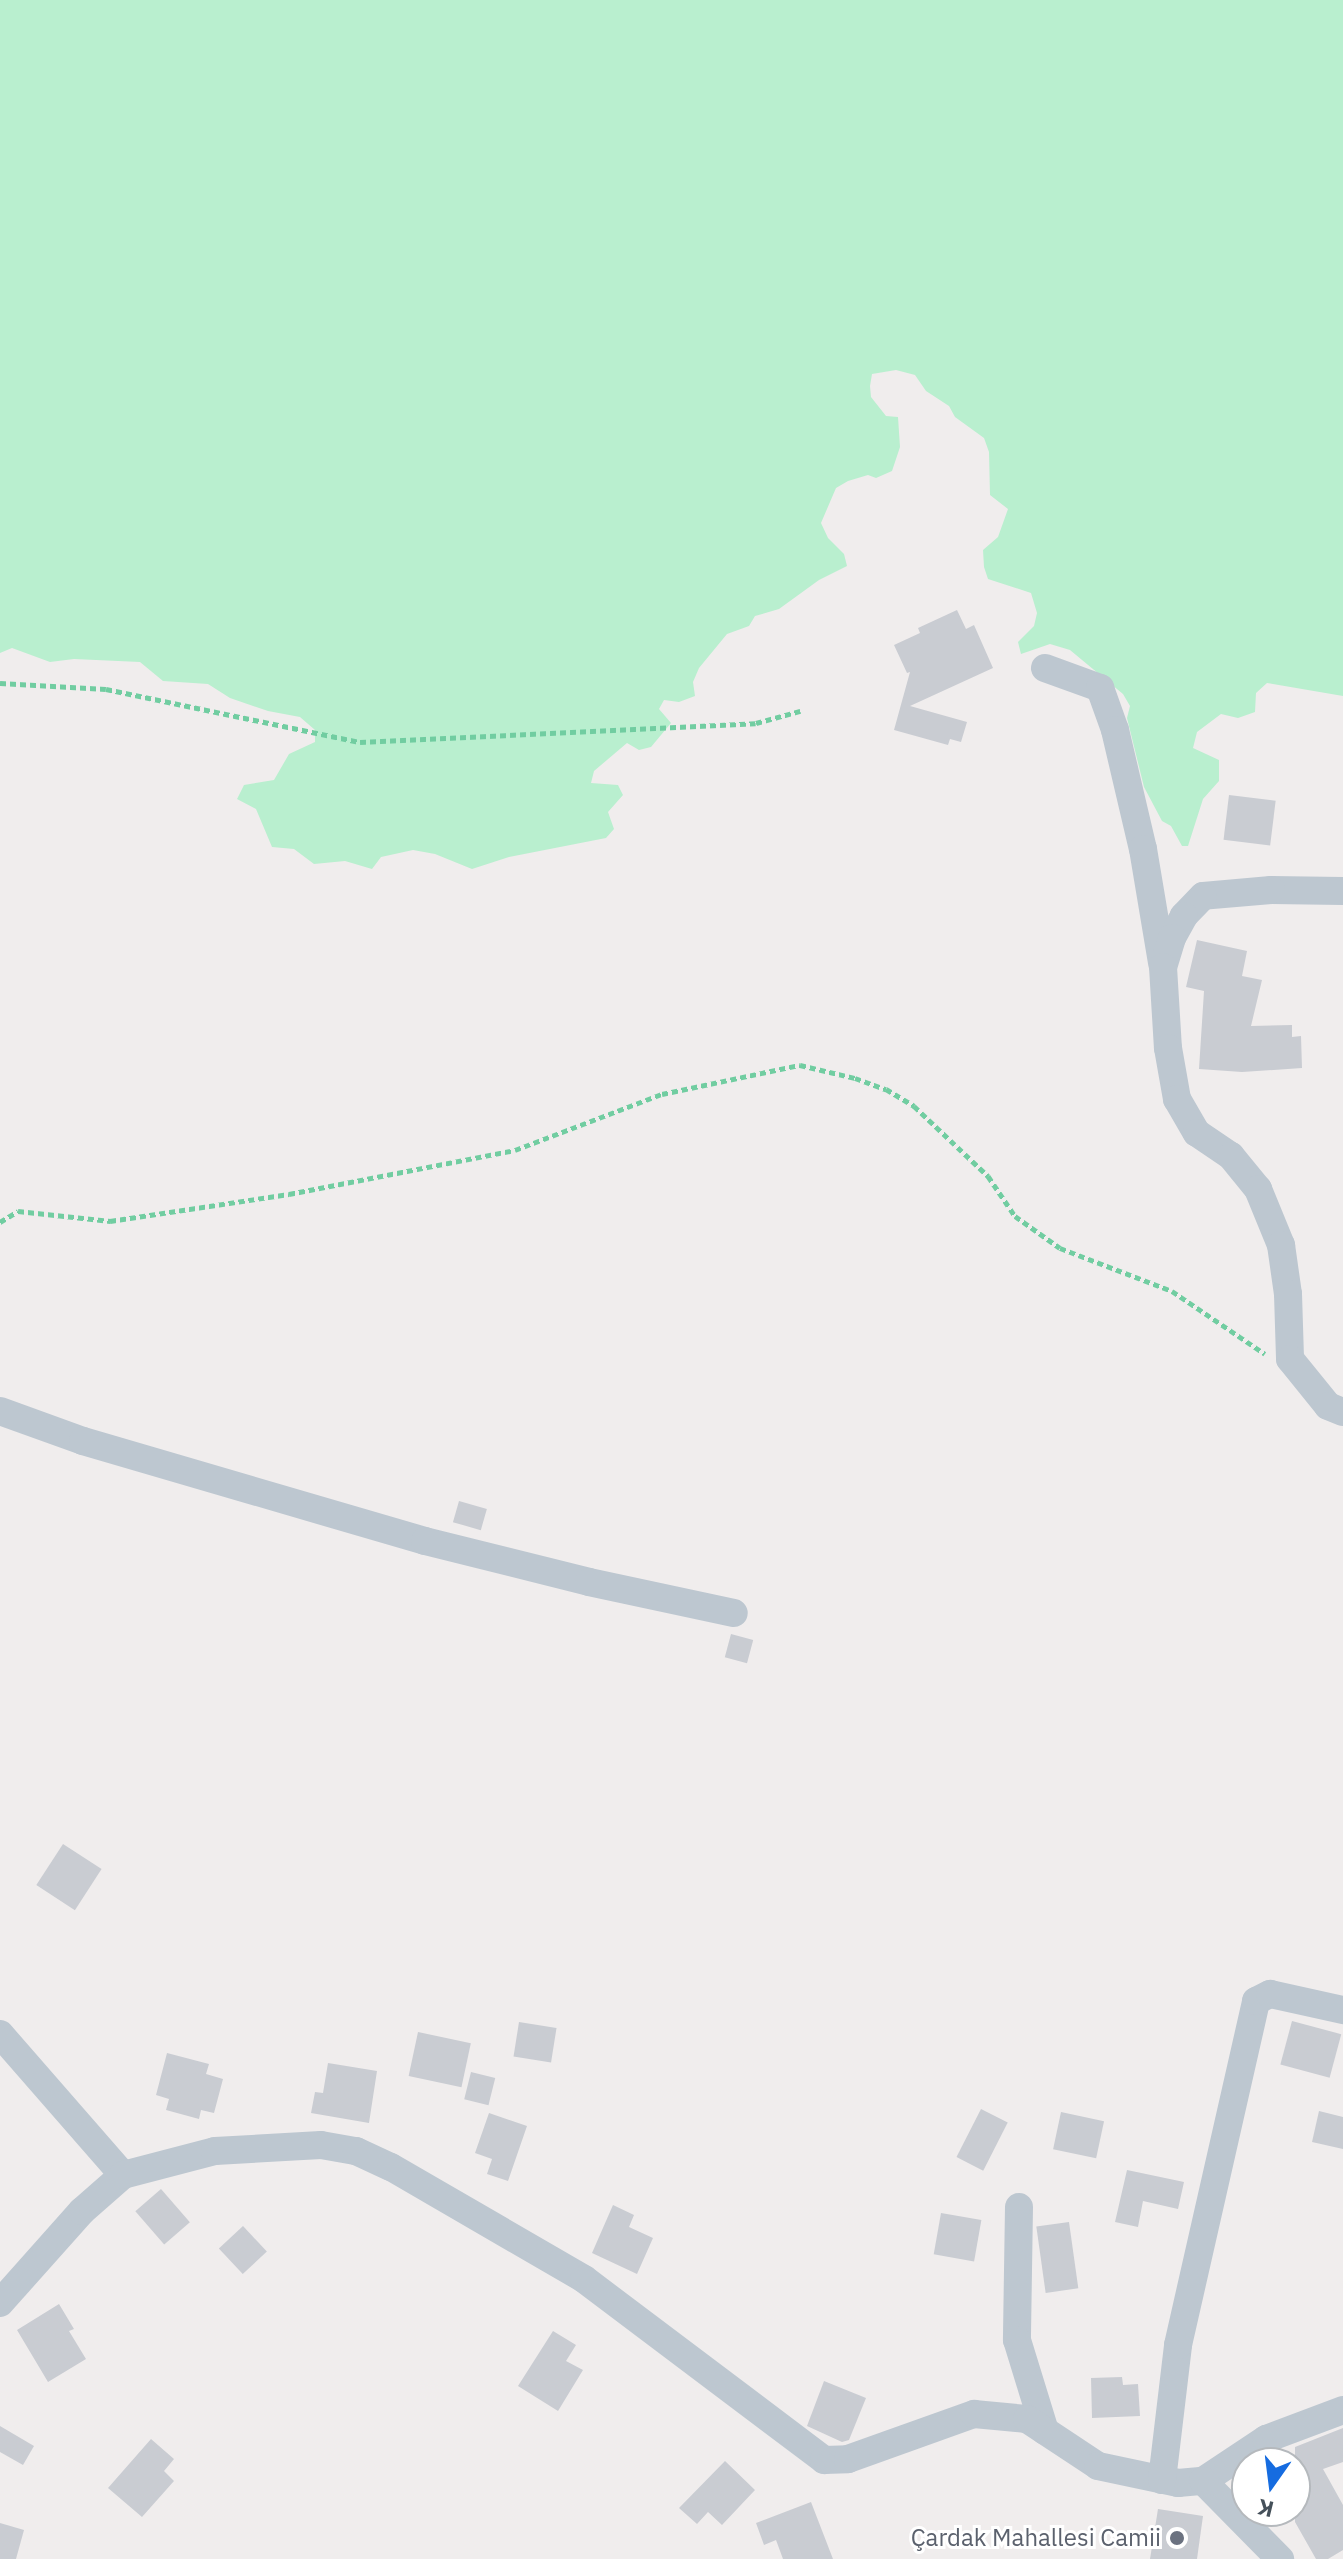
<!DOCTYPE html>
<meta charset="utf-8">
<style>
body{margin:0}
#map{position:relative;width:1343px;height:2559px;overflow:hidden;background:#f0eded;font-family:"IBM Plex Sans",sans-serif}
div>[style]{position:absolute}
.green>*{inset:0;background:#b9efcf}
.building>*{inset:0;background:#c9ccd2;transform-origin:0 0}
.path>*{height:5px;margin-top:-2.5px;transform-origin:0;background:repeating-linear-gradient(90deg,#71cda1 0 6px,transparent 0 10px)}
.minor>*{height:28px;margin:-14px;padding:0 14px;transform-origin:14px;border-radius:14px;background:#bdc7d0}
.dots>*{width:22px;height:22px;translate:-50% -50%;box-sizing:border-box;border:4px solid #fff;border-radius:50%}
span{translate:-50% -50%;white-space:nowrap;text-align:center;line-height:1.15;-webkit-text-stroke:6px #fff;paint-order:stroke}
.worship-label{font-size:24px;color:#5b616d}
.right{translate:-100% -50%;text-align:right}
.north{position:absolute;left:1231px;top:2447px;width:80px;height:80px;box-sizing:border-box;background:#fff;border:2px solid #b5b9bd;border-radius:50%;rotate:194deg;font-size:22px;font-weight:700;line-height:32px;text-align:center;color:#45505a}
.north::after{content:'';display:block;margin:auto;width:28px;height:36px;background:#166ce0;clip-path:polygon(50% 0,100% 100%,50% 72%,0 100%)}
</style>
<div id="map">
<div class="green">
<i style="clip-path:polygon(0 0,1343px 0,1343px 696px,1267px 683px,1256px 693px,1255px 712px,1238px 718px,1221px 714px,1197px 732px,1193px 748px,1219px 760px,1219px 781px,1203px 799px,1188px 846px,1182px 846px,1171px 826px,1162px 821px,1144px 787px,1127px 718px,1130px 706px,1123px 694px,1070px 650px,1050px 644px,1021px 654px,1018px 642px,1034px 626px,1037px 613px,1031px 593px,988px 579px,984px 567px,983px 550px,998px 537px,1008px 509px,990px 495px,989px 452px,984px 438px,955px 417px,949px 406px,926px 391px,915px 375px,896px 370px,872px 374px,870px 386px,871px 397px,886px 416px,898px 417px,900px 447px,892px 471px,876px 478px,868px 475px,848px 481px,836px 488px,821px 523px,828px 538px,844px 554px,847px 566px,819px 580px,779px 609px,755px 616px,749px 626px,727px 634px,699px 668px,693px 682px,695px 696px,679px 702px,664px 700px,659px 709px,671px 723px,651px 747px,639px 750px,627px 743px,594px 771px,591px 783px,618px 785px,623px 795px,608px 812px,614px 829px,606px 838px,509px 857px,472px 869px,435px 854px,413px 850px,381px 857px,372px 869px,345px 861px,314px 864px,294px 849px,272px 847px,256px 809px,237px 799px,244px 785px,274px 780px,289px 754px,315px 742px,315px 730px,300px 717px,268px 711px,230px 698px,208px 684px,163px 681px,140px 662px,74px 659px,50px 662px,12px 648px,0 653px)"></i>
</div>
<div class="building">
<i style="clip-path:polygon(957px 610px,966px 629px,974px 625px,993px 668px,910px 706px,967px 722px,961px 742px,950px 739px,948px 745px,894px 730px,910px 672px,907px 673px,894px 645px,920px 633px,918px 628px)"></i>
<i style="left:1229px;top:795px;width:47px;height:45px;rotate:7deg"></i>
<i style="clip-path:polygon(1197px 940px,1247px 951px,1242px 976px,1262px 980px,1251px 1026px,1292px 1025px,1292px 1037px,1301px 1036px,1302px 1068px,1242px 1072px,1199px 1069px,1204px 991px,1186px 987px)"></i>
<i style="left:459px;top:1501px;width:29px;height:22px;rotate:16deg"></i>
<i style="left:731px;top:1634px;width:23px;height:24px;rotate:15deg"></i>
<i style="left:63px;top:1844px;width:46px;height:49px;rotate:33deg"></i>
<i style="left:1292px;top:2021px;width:51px;height:45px;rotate:15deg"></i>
<i style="left:519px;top:2022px;width:38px;height:35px;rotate:9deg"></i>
<i style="left:418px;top:2032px;width:54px;height:45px;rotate:12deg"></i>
<i style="clip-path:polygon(167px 2053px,209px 2064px,206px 2074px,223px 2079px,214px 2113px,201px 2110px,199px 2119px,166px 2110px,169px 2099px,156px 2095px)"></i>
<i style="clip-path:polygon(328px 2063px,377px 2071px,369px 2123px,311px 2113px,315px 2092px,323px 2093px)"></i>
<i style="left:471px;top:2072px;width:25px;height:28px;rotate:14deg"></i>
<i style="left:981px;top:2109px;width:30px;height:54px;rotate:27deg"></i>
<i style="clip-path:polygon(1319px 2111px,1343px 2117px,1343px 2149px,1312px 2142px)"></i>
<i style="left:1061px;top:2112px;width:44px;height:38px;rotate:12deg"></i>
<i style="clip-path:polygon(489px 2113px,527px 2126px,508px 2181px,487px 2174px,492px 2159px,475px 2153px)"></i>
<i style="clip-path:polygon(1127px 2170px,1184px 2182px,1178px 2209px,1143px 2201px,1138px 2227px,1115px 2222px)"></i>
<i style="left:161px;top:2189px;width:44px;height:34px;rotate:49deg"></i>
<i style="clip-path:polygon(613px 2205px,634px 2215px,629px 2227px,653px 2238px,637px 2274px,592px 2253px)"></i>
<i style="left:941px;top:2213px;width:41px;height:42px;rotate:10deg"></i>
<i style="left:1069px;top:2222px;width:67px;height:33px;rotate:82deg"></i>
<i style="left:243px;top:2226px;width:35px;height:33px;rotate:47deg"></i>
<i style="clip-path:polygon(59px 2304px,74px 2329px,69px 2331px,86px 2359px,48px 2382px,17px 2330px)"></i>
<i style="clip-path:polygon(553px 2331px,576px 2345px,566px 2361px,583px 2370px,558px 2411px,518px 2386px)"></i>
<i style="clip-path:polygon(1122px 2377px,1123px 2385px,1138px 2384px,1140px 2416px,1092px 2418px,1091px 2378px)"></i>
<i style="clip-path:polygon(824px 2381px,866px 2398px,849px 2440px,842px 2442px,807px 2426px)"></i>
<i style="clip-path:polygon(0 2426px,34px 2446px,23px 2465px,0 2452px)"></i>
<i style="clip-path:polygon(1343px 2428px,1343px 2462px,1323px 2469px,1343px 2505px,1343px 2550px,1328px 2559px,1316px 2559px,1295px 2522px,1295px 2447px)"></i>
<i style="clip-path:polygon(151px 2439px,174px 2459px,164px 2471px,174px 2481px,142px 2517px,108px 2488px)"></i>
<i style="clip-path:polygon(725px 2461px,755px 2490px,722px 2525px,708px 2512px,697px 2524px,679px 2508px)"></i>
<i style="clip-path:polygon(811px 2502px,833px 2559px,783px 2559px,776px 2540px,764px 2545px,756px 2523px)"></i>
<i style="clip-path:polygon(1158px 2509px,1203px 2516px,1197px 2559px,1150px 2559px)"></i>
<i style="clip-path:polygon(0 2523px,24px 2530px,16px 2559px,0 2559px)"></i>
</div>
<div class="path">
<i style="left:0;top:683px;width:106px;rotate:3.2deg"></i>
<i style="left:106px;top:689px;width:259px;rotate:11.8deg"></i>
<i style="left:360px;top:742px;width:396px;rotate:-2.7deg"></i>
<i style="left:756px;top:723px;width:46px;rotate:-15.3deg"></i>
<i style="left:0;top:1222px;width:21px;rotate:-31deg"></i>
<i style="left:18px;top:1211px;width:93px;rotate:6.2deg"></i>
<i style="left:110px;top:1221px;width:181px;rotate:-8.6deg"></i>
<i style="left:289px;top:1194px;width:230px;rotate:-11deg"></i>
<i style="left:515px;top:1150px;width:157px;rotate:-20.9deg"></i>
<i style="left:662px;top:1094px;width:141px;rotate:-11.9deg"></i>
<i style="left:800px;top:1065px;width:57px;rotate:13.3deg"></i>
<i style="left:855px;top:1078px;width:33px;rotate:20deg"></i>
<i style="left:886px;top:1089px;width:33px;rotate:31deg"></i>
<i style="left:914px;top:1106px;width:102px;rotate:43.4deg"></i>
<i style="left:988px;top:1176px;width:48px;rotate:56deg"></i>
<i style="left:1015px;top:1216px;width:55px;rotate:35.4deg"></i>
<i style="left:1060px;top:1248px;width:120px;rotate:21deg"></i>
<i style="left:1172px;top:1291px;width:112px;rotate:34.1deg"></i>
</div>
<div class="minor">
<i style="left:1045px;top:668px;width:59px;rotate:20deg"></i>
<i style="left:1100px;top:688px;width:45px;rotate:70.3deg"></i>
<i style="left:1115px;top:730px;width:122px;rotate:76.8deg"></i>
<i style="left:1143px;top:849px;width:116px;rotate:80.5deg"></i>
<i style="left:1343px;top:891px;width:72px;rotate:-179.2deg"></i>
<i style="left:1271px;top:890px;width:68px;rotate:175deg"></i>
<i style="left:1203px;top:896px;width:28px;rotate:134deg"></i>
<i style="left:1184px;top:916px;width:25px;rotate:119deg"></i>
<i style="left:1172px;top:938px;width:30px;rotate:107deg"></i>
<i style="left:1163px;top:967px;width:81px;rotate:86.5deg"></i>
<i style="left:1168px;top:1048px;width:52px;rotate:80deg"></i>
<i style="left:1177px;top:1099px;width:39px;rotate:60deg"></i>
<i style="left:1197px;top:1133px;width:41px;rotate:34.1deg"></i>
<i style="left:1231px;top:1156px;width:43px;rotate:50.7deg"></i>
<i style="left:1258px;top:1189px;width:61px;rotate:67.7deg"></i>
<i style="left:1281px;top:1245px;width:49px;rotate:81.9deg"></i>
<i style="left:1288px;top:1294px;width:65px;rotate:88.2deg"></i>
<i style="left:1290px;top:1359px;width:60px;rotate:51deg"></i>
<i style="left:1328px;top:1406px;width:16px;rotate:22deg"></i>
<i style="left:0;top:1411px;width:88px;rotate:19.9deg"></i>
<i style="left:83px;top:1441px;width:356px;rotate:16.3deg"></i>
<i style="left:425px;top:1541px;width:169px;rotate:14deg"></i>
<i style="left:589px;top:1582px;width:148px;rotate:12.1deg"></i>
<i style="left:0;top:2034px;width:187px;rotate:48.9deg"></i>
<i style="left:1019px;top:2207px;width:133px;rotate:90.9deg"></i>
<i style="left:1017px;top:2340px;width:95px;rotate:72.9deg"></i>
<i style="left:0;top:2303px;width:123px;rotate:-48.3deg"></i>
<i style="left:82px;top:2211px;width:55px;rotate:-41.3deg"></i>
<i style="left:123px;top:2175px;width:95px;rotate:-14.6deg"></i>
<i style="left:215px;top:2151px;width:106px;rotate:-3.2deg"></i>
<i style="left:321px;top:2145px;width:36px;rotate:10deg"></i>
<i style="left:356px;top:2151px;width:38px;rotate:25deg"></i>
<i style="left:391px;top:2167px;width:223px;rotate:30.1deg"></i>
<i style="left:584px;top:2279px;width:301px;rotate:37deg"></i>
<i style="left:824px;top:2460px;width:24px;rotate:-2deg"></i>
<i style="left:848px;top:2459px;width:134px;rotate:-19.7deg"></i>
<i style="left:974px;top:2414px;width:53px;rotate:5.4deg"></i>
<i style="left:1027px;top:2419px;width:85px;rotate:33.5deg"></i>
<i style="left:1098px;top:2466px;width:82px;rotate:12deg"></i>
<i style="left:1178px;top:2483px;width:25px;rotate:-5deg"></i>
<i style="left:1203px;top:2481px;width:76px;rotate:-33.7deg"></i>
<i style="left:1266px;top:2439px;width:82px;rotate:-20.6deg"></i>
<i style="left:1162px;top:2480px;width:136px;rotate:-83.2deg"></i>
<i style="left:1178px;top:2345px;width:353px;rotate:-77.2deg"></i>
<i style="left:1256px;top:2001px;width:16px;rotate:-27deg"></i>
<i style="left:1270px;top:1994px;width:75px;rotate:12.4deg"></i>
<i style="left:1203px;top:2481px;width:110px;rotate:45.4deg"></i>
</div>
<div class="dots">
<i style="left:1177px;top:2538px;background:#6b7280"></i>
</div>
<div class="worship-label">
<span class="right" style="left:1161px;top:2538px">Çardak Mahallesi Camii</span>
</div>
<div class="north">K</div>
</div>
